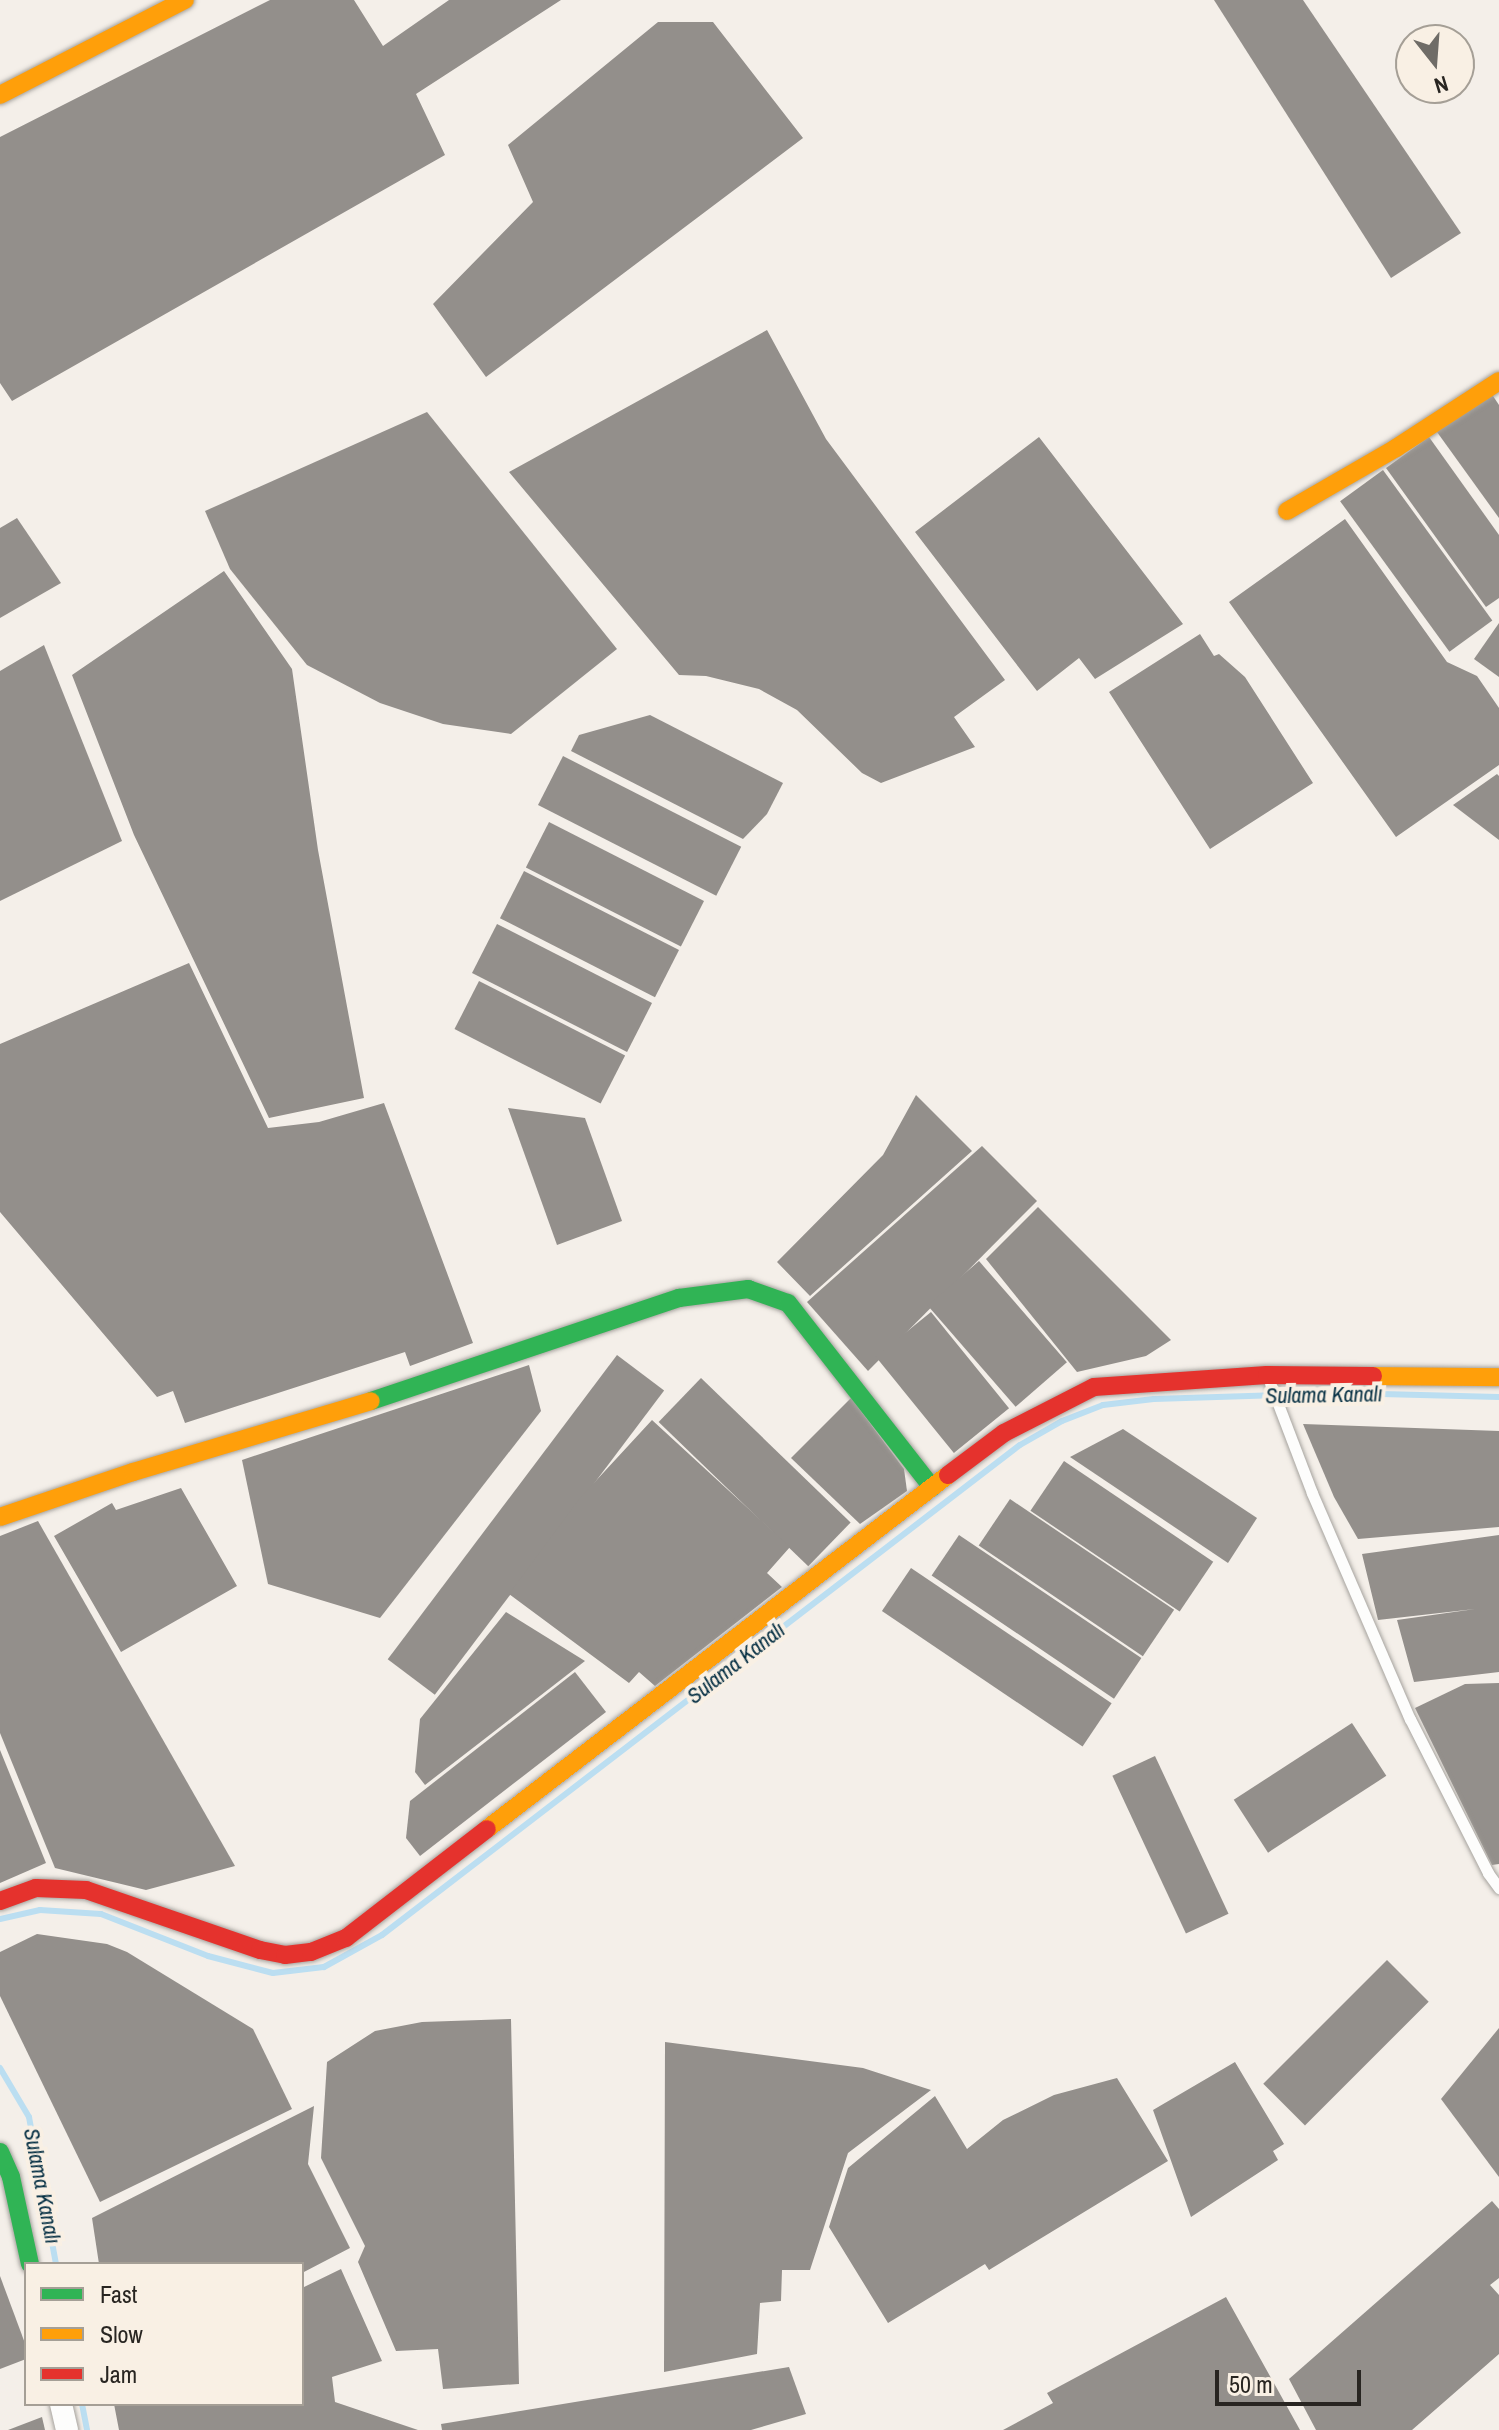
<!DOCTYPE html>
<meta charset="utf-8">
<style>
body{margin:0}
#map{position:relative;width:1499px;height:2430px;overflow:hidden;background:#f4efe9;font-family:"Archivo Narrow",sans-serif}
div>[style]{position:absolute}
.stream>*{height:6px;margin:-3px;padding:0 3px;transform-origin:3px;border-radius:3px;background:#bbdef1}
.building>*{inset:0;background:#938f8b;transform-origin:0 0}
.roads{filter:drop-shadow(0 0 2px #a6a39e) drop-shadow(0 0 2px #a6a39e)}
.lane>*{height:11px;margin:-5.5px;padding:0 5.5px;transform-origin:5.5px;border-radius:5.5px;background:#fdfdfc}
.street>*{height:22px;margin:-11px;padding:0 11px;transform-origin:11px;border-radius:11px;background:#fdfdfc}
.fast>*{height:18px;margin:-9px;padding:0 9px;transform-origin:9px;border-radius:9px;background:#30b455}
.slow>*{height:18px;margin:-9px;padding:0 9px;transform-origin:9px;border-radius:9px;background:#ff9f0a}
.jam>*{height:18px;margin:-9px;padding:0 9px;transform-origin:9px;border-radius:9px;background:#e5322d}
span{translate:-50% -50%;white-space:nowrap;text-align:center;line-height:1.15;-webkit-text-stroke:8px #f9f0e4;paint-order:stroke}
.water-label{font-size:22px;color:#052f43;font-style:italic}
.legend{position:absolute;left:24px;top:2262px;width:280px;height:144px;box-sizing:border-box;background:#f9f0e4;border:2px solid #a59f96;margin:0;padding:10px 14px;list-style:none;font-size:24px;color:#282521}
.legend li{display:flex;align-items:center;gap:16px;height:40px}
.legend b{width:40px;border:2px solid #a59f96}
.north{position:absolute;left:1395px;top:24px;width:80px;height:80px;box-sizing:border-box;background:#f9f0e4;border:2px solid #a59f96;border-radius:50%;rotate:163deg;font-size:22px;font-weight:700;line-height:32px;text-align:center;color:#282521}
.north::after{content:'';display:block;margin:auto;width:28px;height:36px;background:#6f6c67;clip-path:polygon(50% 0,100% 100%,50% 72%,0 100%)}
.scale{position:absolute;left:1215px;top:2370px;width:146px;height:36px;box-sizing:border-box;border:4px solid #282521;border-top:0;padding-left:10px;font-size:24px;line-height:28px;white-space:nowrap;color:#282521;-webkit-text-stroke:6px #f9f0e4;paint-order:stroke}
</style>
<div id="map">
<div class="stream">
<i style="left:0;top:1919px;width:41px;rotate:-12.7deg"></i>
<i style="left:40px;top:1910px;width:61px;rotate:3.8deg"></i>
<i style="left:101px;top:1914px;width:115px;rotate:21.4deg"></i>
<i style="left:208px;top:1956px;width:67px;rotate:14.7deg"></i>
<i style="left:273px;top:1973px;width:51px;rotate:-6.7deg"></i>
<i style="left:324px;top:1967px;width:66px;rotate:-28.9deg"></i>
<i style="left:382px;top:1935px;width:804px;rotate:-37.53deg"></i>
<i style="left:1020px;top:1445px;width:48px;rotate:-29.7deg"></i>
<i style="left:1062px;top:1421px;width:44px;rotate:-21.3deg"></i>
<i style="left:1103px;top:1405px;width:51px;rotate:-6.7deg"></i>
<i style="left:1154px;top:1399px;width:188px;rotate:-1.8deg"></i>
<i style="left:1342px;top:1393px;width:157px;rotate:1.5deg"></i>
<i style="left:0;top:2068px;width:57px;rotate:59.4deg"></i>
<i style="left:29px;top:2117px;width:149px;rotate:79.6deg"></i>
<i style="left:82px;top:2404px;width:26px;rotate:79deg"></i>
</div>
<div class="building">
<i style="clip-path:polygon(270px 0,354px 0,383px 46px,449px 0,561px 0,416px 94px,445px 155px,12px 401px,0 383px,0 137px)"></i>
<i style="clip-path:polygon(1214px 0,1303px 0,1461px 233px,1391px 278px)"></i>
<i style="clip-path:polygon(658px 22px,713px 22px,803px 138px,486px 377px,433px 304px,533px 202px,508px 145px)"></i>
<i style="clip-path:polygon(767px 330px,826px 439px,1005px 680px,954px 717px,975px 747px,881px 783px,862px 773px,797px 710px,759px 689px,706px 676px,679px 675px,509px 472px)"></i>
<i style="clip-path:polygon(1491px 393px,1499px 405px,1499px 518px,1437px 432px)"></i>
<i style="clip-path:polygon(427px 412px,617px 649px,511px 734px,443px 724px,380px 703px,307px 665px,230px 569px,205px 511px)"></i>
<i style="clip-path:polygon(1039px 437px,1183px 624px,1095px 679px,1079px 658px,1037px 691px,915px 532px)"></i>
<i style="clip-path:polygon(1429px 437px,1499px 535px,1499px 598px,1486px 607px,1386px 468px)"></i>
<i style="left:1383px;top:470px;width:186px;height:53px;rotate:54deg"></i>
<i style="clip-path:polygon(17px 518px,61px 583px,0 618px,0 528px)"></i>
<i style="clip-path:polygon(1345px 519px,1447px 662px,1477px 676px,1499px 708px,1499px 765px,1396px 837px,1229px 602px)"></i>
<i style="clip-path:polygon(224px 571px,292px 669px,318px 850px,364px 1098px,269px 1118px,134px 835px,72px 675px)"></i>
<i style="clip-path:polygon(1499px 623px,1499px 677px,1474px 659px)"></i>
<i style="clip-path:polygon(1200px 634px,1214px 656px,1219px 654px,1245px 677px,1313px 783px,1210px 849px,1109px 692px)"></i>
<i style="clip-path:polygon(44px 645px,122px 841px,0 901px,0 671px)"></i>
<i style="clip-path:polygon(650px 715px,783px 783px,767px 814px,743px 839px,571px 751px,579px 735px)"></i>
<i style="left:563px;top:756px;width:200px;height:55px;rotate:27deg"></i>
<i style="clip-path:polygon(1497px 774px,1499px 776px,1499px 840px,1453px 805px)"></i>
<i style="left:549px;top:822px;width:174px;height:51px;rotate:27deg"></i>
<i style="left:524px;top:871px;width:174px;height:53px;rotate:27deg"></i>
<i style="left:497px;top:924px;width:174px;height:55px;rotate:27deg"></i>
<i style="clip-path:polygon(189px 963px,268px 1128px,319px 1122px,384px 1103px,473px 1343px,410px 1366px,405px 1352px,185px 1423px,173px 1391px,157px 1397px,0 1212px,0 1044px)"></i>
<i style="left:479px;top:981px;width:164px;height:54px;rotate:27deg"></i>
<i style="clip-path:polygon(916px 1095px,972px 1151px,810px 1296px,777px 1262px,883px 1155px)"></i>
<i style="clip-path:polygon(508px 1108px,585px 1118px,622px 1221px,557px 1245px)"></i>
<i style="clip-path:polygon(982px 1146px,1037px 1201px,868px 1371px,807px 1302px)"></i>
<i style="clip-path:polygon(1038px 1207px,1171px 1340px,1146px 1356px,1077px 1372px,986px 1259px)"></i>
<i style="left:979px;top:1261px;width:134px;height:68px;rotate:49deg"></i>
<i style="left:931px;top:1312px;width:124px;height:71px;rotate:51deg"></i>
<i style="left:617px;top:1355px;width:59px;height:381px;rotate:37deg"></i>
<i style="clip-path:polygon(529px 1365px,541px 1411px,380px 1618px,268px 1584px,242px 1460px)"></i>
<i style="left:701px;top:1378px;width:208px;height:61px;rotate:44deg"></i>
<i style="clip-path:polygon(851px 1398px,904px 1469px,907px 1491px,860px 1524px,791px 1458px)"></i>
<i style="clip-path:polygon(652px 1420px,790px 1547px,767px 1573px,782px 1587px,655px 1686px,639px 1672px,629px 1683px,509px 1594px,580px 1498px)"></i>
<i style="clip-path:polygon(1303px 1424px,1499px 1431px,1499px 1527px,1358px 1539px,1334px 1497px)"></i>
<i style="clip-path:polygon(1123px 1429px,1257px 1518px,1228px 1563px,1070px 1457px)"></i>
<i style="left:1064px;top:1461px;width:180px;height:60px;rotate:34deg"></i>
<i style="clip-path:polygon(181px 1488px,237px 1586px,121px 1652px,54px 1536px,112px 1503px,116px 1510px)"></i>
<i style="left:1010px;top:1499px;width:198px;height:56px;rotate:34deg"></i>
<i style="clip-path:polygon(38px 1521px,235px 1866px,146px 1890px,55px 1868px,0 1733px,0 1536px)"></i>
<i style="left:959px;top:1535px;width:220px;height:49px;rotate:34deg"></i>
<i style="clip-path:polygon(1499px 1535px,1499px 1672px,1414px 1682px,1397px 1620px,1475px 1609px,1378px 1620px,1362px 1554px)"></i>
<i style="left:911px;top:1568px;width:242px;height:52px;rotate:34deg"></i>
<i style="clip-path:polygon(506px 1612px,585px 1661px,425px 1785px,415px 1772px,420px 1719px)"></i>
<i style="clip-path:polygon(575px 1672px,606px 1712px,420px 1856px,406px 1838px,410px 1801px)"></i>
<i style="clip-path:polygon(1499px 1683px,1499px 1864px,1492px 1865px,1415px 1708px,1465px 1684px)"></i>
<i style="left:1352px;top:1723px;width:63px;height:141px;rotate:57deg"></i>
<i style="clip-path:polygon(0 1750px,46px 1863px,0 1883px)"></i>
<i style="left:1155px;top:1756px;width:174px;height:47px;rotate:65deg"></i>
<i style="clip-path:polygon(37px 1934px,107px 1944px,127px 1952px,253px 2029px,292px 2109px,100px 2202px,0 1996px,0 1952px)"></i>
<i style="left:1387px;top:1960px;width:59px;height:175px;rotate:45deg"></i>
<i style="clip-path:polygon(511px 2019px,519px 2384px,443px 2389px,438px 2349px,396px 2351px,358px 2262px,365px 2246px,321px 2158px,327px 2062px,375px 2031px,422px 2022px)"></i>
<i style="clip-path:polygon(1499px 2028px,1499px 2177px,1441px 2099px)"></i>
<i style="clip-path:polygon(665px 2042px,863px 2068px,931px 2090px,848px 2153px,810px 2270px,782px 2270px,781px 2301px,760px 2303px,757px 2354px,664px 2372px)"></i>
<i style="clip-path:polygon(1235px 2062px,1284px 2144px,1273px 2151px,1278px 2160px,1191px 2217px,1153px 2110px)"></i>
<i style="clip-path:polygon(1117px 2078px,1168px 2161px,989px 2270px,985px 2264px,888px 2323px,829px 2227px,848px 2168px,935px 2096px,967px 2149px,1003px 2120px,1054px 2095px)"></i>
<i style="clip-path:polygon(314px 2106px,308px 2164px,350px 2248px,302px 2273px,302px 2264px,99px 2264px,92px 2218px)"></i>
<i style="clip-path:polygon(1492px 2201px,1499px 2209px,1499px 2278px,1490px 2285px,1499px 2295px,1499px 2354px,1412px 2430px,1316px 2430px,1289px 2379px)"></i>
<i style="clip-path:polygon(341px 2269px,382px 2361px,332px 2377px,335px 2402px,418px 2430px,119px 2430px,114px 2404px,302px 2404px,302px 2288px)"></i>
<i style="clip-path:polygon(0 2276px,26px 2346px,26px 2359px,0 2369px)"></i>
<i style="clip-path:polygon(1226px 2297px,1300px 2430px,1003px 2430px,1053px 2403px,1047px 2393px)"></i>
<i style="clip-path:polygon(789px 2367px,806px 2414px,751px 2430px,442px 2430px,441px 2424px)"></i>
<i style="clip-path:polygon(42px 2417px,45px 2430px,8px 2430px)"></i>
</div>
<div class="roads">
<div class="lane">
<i style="left:1267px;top:1375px;width:126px;rotate:69.1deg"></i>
<i style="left:1312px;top:1493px;width:246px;rotate:66.6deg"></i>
<i style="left:1410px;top:1719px;width:173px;rotate:63.1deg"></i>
<i style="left:1488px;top:1873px;width:19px;rotate:54deg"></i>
</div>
<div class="street">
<i style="left:61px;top:2404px;width:27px;rotate:77deg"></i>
</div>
<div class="fast">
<i style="left:371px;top:1401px;width:325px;rotate:-18.5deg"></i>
<i style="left:679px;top:1298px;width:70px;rotate:-7.4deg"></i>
<i style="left:748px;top:1289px;width:42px;rotate:19.3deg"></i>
<i style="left:788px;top:1303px;width:234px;rotate:52deg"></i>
<i style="left:0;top:2152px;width:27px;rotate:66deg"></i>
<i style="left:11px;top:2177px;width:89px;rotate:77.7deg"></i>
</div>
<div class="slow">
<i style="left:0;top:95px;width:208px;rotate:-27.2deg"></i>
<i style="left:1287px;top:511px;width:126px;rotate:-30deg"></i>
<i style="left:1396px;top:448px;width:123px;rotate:-33deg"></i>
<i style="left:1373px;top:1376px;width:126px;rotate:0.5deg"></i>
<i style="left:0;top:1517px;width:140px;rotate:-18.7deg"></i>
<i style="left:133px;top:1472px;width:248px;rotate:-16.6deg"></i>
<i style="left:487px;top:1829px;width:581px;rotate:-37.52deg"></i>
</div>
<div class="jam">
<i style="left:948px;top:1475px;width:70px;rotate:-36.9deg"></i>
<i style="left:1004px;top:1433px;width:101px;rotate:-27.1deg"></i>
<i style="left:1094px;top:1387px;width:173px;rotate:-4deg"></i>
<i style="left:1267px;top:1375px;width:106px;rotate:0.5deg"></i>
<i style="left:0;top:1901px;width:38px;rotate:-20deg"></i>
<i style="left:36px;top:1888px;width:50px;rotate:2.3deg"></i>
<i style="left:86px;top:1890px;width:184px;rotate:19deg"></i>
<i style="left:260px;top:1950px;width:25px;rotate:11deg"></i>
<i style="left:285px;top:1955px;width:26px;rotate:-7deg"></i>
<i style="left:311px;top:1952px;width:38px;rotate:-22deg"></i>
<i style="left:346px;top:1938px;width:178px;rotate:-37.7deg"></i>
</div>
</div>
<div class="water-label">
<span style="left:1324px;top:1395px;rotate:-1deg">Sulama Kanalı</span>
<span style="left:736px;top:1663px;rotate:-38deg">Sulama Kanalı</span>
<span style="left:42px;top:2186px;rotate:79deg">Sulama Kanalı</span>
</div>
<ul class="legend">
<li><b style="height:10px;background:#30b455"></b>Fast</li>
<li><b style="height:10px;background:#ff9f0a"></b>Slow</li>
<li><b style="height:10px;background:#e5322d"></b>Jam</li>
</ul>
<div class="north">N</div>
<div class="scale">50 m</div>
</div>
